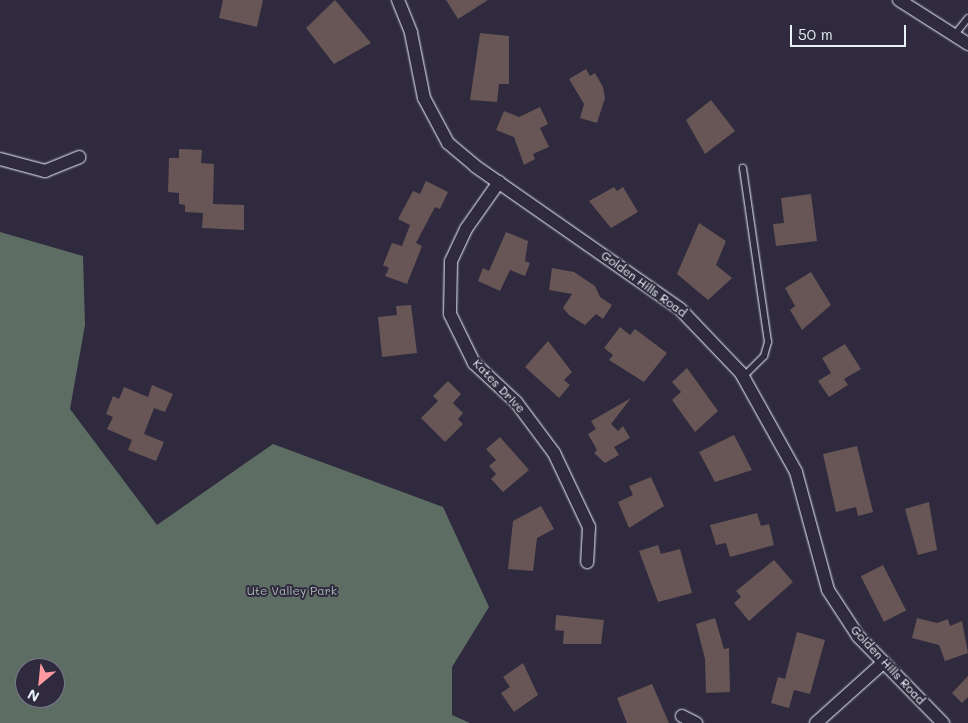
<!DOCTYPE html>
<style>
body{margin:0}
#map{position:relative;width:968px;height:723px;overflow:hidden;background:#2f2a3d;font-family:Mali,sans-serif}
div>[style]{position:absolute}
.green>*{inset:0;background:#5e6d64}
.building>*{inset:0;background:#675655;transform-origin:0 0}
.roads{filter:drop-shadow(0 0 1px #e8f1f8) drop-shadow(0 0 1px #e8f1f8)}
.lane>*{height:6px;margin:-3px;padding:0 3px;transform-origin:3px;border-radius:3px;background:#2f2a3d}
.street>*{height:12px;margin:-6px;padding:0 6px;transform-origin:6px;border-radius:6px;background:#2f2a3d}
span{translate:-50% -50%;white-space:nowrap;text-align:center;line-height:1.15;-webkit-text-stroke:4px #2f2a3d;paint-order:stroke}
.street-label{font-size:12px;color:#e8f1f8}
.park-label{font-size:12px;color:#aab6b5}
.north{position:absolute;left:15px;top:658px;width:50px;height:50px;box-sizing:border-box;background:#2f2a3d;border:1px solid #797a88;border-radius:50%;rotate:208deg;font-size:14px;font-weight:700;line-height:20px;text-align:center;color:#e8f1f8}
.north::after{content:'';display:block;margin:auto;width:18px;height:22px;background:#ff9aa2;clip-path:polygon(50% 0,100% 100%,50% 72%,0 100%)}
.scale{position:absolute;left:790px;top:25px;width:116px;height:22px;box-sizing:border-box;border:2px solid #e8f1f8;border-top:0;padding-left:6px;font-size:15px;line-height:18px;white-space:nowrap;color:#e8f1f8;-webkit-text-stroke:4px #2f2a3d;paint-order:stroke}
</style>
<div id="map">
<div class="green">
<i style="clip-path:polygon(evenodd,0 232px,83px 256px,85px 325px,70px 409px,157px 525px,273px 444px,443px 507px,489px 607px,452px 667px,452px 715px,470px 723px,0 723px,0 232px,25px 668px,55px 668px,55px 698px,25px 698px,25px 668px)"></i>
</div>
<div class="building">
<i style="clip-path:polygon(223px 0,263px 0,257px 27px,219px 18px)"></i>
<i style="clip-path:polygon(335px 0,371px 43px,334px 64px,306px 28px)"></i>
<i style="clip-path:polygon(446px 0,488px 0,458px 19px)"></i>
<i style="clip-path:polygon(480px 33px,509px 36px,509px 84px,499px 84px,497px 102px,470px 100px)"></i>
<i style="clip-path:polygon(586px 69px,590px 76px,595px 73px,603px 87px,605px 98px,597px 123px,580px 118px,584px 104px,569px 79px)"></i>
<i style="clip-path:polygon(711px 100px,735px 131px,705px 154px,686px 120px)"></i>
<i style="clip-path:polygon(540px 107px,548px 124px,540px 128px,549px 147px,533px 154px,535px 159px,524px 165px,514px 137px,496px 130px,504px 111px,519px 117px)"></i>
<i style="clip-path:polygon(179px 149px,202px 150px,201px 163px,214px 164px,213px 204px,244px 205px,244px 230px,202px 228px,203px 213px,185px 212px,185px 205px,179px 204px,179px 193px,168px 192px,169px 158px,179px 158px)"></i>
<i style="clip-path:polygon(426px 181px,448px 192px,440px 209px,435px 207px,416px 243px,422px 246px,407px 284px,385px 276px,389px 268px,383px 265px,392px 243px,402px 246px,410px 225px,398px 219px,413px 191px,420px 194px)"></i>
<i style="clip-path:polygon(614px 187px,617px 191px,623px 187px,638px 212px,611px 228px,589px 201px)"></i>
<i style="clip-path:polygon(811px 194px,817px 241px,776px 246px,773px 224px,784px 223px,781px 198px)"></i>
<i style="clip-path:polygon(699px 223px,726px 241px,716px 265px,732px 278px,708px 300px,677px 274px)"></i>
<i style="clip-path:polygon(506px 232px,528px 241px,525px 261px,530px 263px,525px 276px,510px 270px,500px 291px,478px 281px,483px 268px,489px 271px)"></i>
<i style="clip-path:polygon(552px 268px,574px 272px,595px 286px,600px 297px,612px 305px,603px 319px,596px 314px,585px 325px,569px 315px,563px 308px,572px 294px,549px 290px)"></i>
<i style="clip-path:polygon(811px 272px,831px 305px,802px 330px,790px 310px,795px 306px,785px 288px)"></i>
<i style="clip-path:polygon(411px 305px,417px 353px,382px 357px,378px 317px,397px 315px,396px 306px)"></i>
<i style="clip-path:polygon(620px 327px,630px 335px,635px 329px,667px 353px,644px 382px,609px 360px,613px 355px,604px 348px)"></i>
<i style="clip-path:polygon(548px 341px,572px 372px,564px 380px,570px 385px,559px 398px,525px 367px)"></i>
<i style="clip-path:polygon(845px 344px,861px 369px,844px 379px,848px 385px,829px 397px,818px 381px,831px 373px,822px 358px)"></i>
<i style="clip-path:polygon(687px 368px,718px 411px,695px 432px,672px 400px,681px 392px,672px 382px)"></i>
<i style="clip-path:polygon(448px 381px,461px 394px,453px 403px,463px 413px,458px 419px,463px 424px,445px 442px,421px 418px,438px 401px,433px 396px)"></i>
<i style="clip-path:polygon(152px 385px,173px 394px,165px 412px,154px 408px,144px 434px,164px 442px,156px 461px,128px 450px,132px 440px,107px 429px,113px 417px,106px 414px,113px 396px,119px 399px,124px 387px,148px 397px)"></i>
<i style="clip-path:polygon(631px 398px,611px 424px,618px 431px,623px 426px,630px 438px,614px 447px,619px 455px,605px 463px,594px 453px,597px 450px,588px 434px,596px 429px,591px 421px)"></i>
<i style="clip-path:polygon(734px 435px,752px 470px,715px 482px,699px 452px)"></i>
<i style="clip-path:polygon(500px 437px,529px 470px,503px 492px,491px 479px,496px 474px,489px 466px,496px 460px,486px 449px)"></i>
<i style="clip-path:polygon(857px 446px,873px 512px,858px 516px,856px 507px,836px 512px,823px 454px)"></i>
<i style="clip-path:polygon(651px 477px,664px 506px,629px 528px,618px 502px,633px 495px,629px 486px)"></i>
<i style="clip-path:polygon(929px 502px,937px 550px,918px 555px,905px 509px)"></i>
<i style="clip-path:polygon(541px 506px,554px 529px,537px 538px,533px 571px,508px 569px,513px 521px)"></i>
<i style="clip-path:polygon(757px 513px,761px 526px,769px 524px,774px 545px,730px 557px,726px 543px,716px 545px,710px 525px)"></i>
<i style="clip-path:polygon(658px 545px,661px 554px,680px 549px,692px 593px,658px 602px,639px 551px)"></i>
<i style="clip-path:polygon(774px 560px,793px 582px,749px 621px,734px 603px,741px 597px,736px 591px)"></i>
<i style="left:883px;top:565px;width:51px;height:25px;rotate:63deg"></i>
<i style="clip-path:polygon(556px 615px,604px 620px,601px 644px,563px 644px,564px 631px,555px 630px)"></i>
<i style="clip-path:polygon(715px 618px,724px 649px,729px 648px,730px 692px,706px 693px,705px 659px,696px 624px)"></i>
<i style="clip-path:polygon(917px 618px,937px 623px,948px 619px,950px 626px,962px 621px,968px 653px,945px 661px,939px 645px,912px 638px)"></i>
<i style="clip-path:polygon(797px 632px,825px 640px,810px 694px,794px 690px,789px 708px,771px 703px,778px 677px,785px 679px)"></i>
<i style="clip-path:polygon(523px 663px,538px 695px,514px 712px,501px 693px,510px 687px,503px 677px)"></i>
<i style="clip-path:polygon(968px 676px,968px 697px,962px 703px,952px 693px)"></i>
<i style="clip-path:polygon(652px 684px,669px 723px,627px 723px,617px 698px)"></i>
</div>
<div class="roads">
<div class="lane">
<i style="left:956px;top:33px;width:19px;rotate:-51deg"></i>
<i style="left:743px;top:377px;width:30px;rotate:-45deg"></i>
<i style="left:764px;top:356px;width:15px;rotate:-74deg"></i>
<i style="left:768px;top:342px;width:176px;rotate:-98.2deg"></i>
</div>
<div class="street">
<i style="left:398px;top:0;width:35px;rotate:68deg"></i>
<i style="left:411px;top:33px;width:66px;rotate:78.7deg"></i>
<i style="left:424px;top:98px;width:51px;rotate:61.9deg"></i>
<i style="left:448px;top:143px;width:35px;rotate:40deg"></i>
<i style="left:475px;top:166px;width:250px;rotate:34.9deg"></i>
<i style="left:680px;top:309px;width:88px;rotate:46.4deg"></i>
<i style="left:741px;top:373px;width:113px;rotate:60.9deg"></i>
<i style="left:796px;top:472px;width:122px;rotate:74.8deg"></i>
<i style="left:828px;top:590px;width:55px;rotate:56.9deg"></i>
<i style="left:858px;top:636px;width:122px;rotate:45.7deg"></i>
<i style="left:899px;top:0;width:82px;rotate:32.5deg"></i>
<i style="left:0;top:159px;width:47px;rotate:14.9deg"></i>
<i style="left:45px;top:171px;width:37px;rotate:-22deg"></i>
<i style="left:499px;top:182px;width:57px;rotate:125.1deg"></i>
<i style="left:466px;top:229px;width:35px;rotate:115deg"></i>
<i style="left:451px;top:261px;width:53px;rotate:91.1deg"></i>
<i style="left:450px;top:314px;width:55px;rotate:63.9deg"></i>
<i style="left:474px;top:363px;width:57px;rotate:42.9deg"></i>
<i style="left:516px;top:402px;width:64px;rotate:53.3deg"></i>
<i style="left:554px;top:453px;width:82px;rotate:64.7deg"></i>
<i style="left:589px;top:527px;width:35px;rotate:93deg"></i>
<i style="left:682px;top:716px;width:16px;rotate:27deg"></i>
<i style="left:816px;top:723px;width:91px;rotate:-41.9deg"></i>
</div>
</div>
<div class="street-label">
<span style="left:644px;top:284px;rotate:36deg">Golden Hills Road</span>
<span style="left:499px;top:386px;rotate:46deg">Kates Drive</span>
<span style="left:888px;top:665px;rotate:47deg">Golden Hills Road</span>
</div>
<div class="park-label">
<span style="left:292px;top:591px">Ute Valley Park</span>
</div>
<div class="north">N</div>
<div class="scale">50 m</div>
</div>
